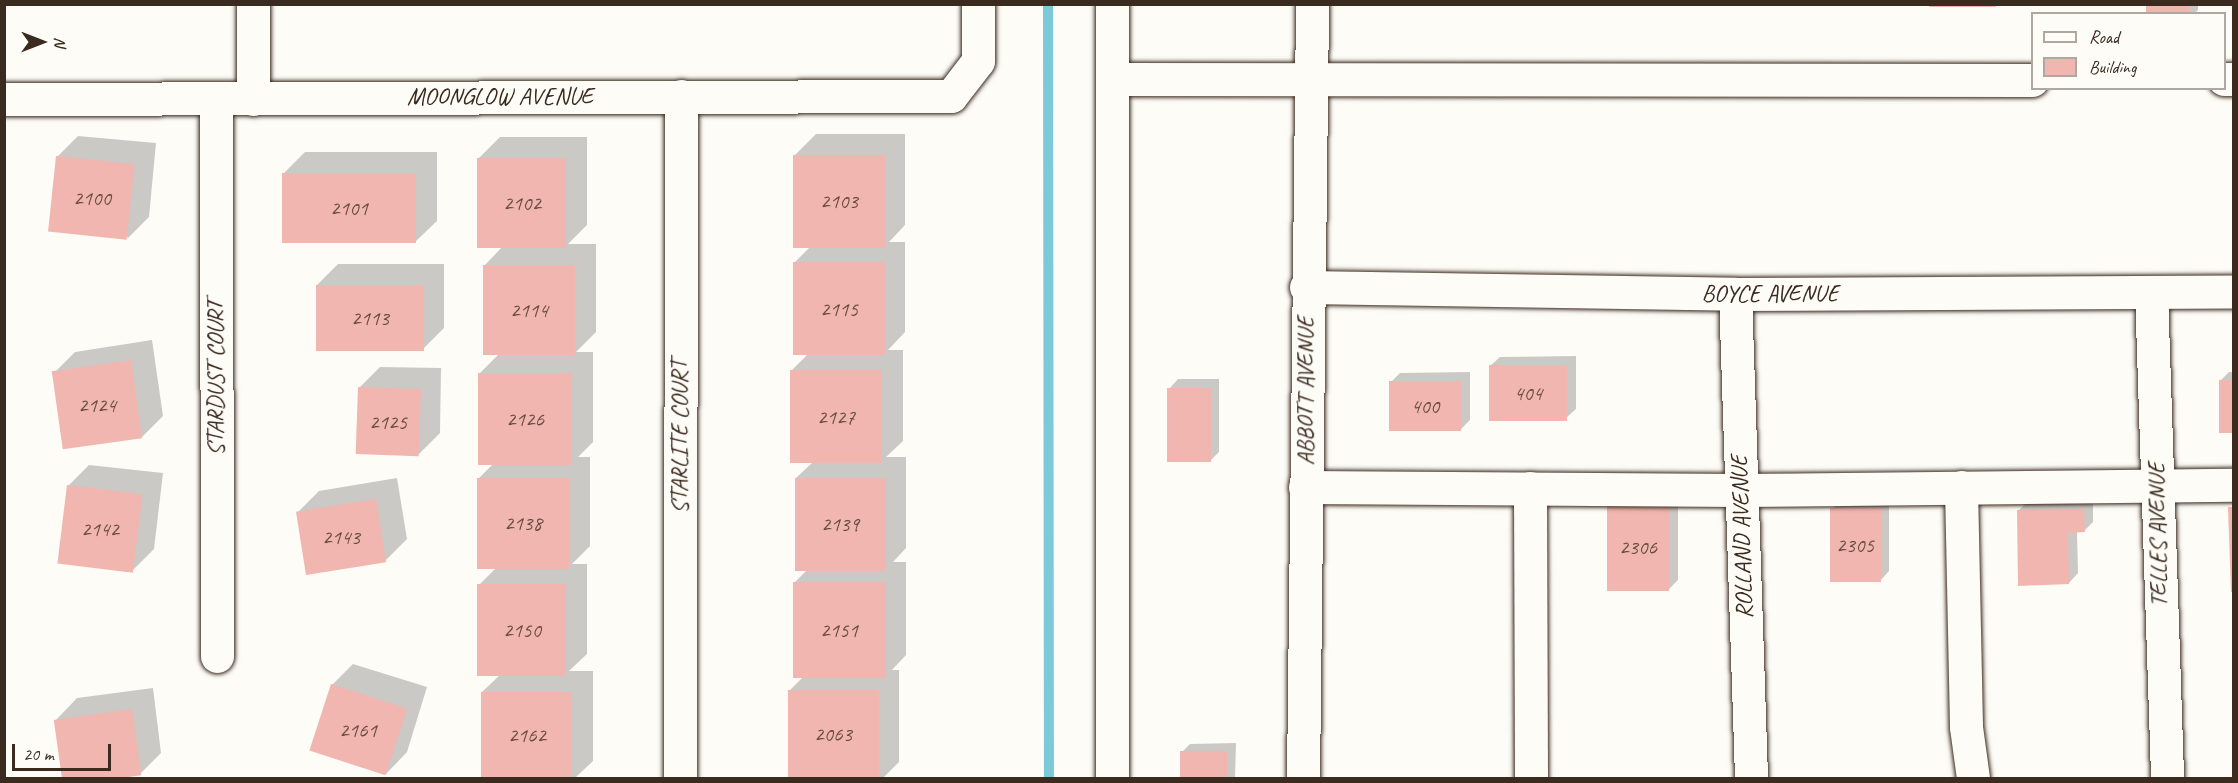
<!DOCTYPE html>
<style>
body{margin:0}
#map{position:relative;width:2238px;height:783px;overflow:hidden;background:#fdfcf7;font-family:Caveat,sans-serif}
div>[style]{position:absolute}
.shadow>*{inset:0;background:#0003}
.stream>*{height:10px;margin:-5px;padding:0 5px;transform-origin:5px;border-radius:5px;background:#7bc9d9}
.building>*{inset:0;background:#f1b6af;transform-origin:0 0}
.roads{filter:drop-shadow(0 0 2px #3b2a1e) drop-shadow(0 0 2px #3b2a1e)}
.minor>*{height:33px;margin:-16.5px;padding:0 16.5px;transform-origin:16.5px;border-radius:16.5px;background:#fdfcf7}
span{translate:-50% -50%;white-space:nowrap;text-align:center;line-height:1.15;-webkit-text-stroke:4.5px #fdfcf7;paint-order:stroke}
.number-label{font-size:21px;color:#684d42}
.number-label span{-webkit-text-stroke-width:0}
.street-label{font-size:24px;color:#3b2a1e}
.frame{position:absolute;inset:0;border:6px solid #3b2a1e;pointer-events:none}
.legend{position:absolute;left:2031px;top:12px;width:195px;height:78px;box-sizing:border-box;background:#fdfcf7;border:2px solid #afa8a0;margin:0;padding:8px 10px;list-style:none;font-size:18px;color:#3b2a1e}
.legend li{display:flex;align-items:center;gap:12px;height:30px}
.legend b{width:30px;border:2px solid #afa8a0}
.north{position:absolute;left:12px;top:12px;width:60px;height:60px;-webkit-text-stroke:4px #fdfcf7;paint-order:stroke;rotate:90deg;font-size:16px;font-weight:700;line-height:24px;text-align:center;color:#3b2a1e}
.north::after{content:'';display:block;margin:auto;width:21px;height:27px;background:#3b2a1e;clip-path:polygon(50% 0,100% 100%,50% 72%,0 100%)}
.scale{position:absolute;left:12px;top:744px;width:99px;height:27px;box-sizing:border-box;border:3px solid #3b2a1e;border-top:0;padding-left:8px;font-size:18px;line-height:21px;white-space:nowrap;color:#3b2a1e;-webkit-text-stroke:4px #fdfcf7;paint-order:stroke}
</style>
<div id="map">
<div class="shadow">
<i style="clip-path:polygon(2147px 4px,2198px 4px,2198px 10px,2194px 14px,2147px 14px)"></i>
<i style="clip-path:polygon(816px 134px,905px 134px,905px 225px,889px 242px,905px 242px,905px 332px,888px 350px,903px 350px,903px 441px,886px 457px,906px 457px,906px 548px,893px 562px,906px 562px,906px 655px,892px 670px,899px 670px,899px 762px,883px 778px,904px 778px,789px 778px,789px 691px,804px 676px,794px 583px,808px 569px,796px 478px,813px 462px,791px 371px,808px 354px,794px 263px,811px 246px,794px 156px)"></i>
<i style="clip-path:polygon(78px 136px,156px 143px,149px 217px,128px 238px,57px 157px)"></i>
<i style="clip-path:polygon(500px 137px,587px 137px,587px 225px,568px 244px,596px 244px,596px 332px,576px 352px,593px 352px,593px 442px,578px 457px,590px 457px,590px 546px,572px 564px,587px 564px,587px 654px,569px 671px,593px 671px,593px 761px,575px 778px,482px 778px,482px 692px,500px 675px,479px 585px,496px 568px,479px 478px,494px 463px,480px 373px,499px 354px,485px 265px,503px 246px,479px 158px)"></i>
<i style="clip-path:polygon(305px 152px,437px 152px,437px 221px,415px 242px,284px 173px)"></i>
<i style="clip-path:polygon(338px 264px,444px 264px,444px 328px,423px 349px,317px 285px)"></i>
<i style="clip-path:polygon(152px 340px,163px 416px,142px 437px,54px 373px,75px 352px)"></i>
<i style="clip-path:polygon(1576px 356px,1576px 409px,1566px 418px,1490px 366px,1500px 357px)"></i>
<i style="clip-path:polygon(380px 367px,441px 368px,440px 433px,419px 454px,359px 388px)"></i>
<i style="clip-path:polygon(1470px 372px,1470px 420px,1461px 429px,1390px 383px,1400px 373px)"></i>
<i style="clip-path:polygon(2229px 372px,2234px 372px,2234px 431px,2220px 381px)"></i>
<i style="clip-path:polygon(1178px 379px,1219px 379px,1219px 452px,1210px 461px,1169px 389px)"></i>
<i style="clip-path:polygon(89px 465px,163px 473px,154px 549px,133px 570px,68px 486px)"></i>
<i style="clip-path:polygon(397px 478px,407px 539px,386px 560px,298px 512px,319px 491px)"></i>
<i style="clip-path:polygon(1678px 495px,1678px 580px,1669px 589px,1608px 504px)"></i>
<i style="clip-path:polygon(1841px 500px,1889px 500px,1889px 571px,1880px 581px,1832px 509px)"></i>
<i style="clip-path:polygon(2093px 500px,2093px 522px,2084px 531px,2077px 531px,2078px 573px,2069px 583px,2018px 511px,2027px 502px)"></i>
<i style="clip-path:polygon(353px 664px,427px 687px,407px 752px,386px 774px,332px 685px)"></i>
<i style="clip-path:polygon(153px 688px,161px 753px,140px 774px,63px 778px,56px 720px,77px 698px)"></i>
<i style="clip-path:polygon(1236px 743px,1235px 778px,1181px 778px,1181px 753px,1190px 744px)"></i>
</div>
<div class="stream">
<i style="left:1048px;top:4px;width:774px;rotate:89.93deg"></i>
</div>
<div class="building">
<i style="left:1929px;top:4px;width:67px;height:3px"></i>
<i style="left:2146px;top:4px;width:43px;height:10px"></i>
<i style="left:793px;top:155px;width:92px;height:93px"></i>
<i style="left:56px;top:156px;width:79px;height:76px;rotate:6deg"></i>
<i style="left:477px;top:158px;width:89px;height:90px"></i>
<i style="left:282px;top:173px;width:134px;height:70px"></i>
<i style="left:793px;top:262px;width:92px;height:93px"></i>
<i style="left:483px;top:265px;width:92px;height:90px"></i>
<i style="left:316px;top:285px;width:108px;height:66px"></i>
<i style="left:131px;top:360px;width:79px;height:80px;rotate:82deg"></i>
<i style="left:1489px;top:365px;width:78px;height:56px"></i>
<i style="left:790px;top:370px;width:92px;height:93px"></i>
<i style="left:478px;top:373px;width:94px;height:92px"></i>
<i style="left:2219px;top:380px;width:15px;height:53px"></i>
<i style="left:1461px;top:381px;width:50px;height:72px;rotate:90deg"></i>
<i style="left:358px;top:387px;width:63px;height:67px;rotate:2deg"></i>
<i style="left:1167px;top:388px;width:44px;height:74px"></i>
<i style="left:477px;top:478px;width:92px;height:91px"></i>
<i style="left:795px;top:478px;width:91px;height:93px"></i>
<i style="left:67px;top:485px;width:76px;height:79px;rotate:7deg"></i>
<i style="left:376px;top:499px;width:64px;height:81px;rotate:81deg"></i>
<i style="left:1607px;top:504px;width:62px;height:87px"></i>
<i style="clip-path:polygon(2228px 507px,2234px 507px,2234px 592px,2231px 592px)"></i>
<i style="left:1830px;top:508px;width:51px;height:74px"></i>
<i style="clip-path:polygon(2084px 509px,2085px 532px,2068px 533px,2069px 584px,2018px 586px,2017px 510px)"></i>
<i style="left:793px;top:582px;width:93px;height:96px"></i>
<i style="left:477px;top:584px;width:89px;height:92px"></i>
<i style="left:331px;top:684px;width:80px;height:70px;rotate:18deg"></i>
<i style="left:788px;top:690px;width:91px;height:88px"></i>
<i style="left:481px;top:692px;width:91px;height:86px"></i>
<i style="left:132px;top:709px;width:67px;height:79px;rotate:82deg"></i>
<i style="left:1227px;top:751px;width:27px;height:47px;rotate:90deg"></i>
</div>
<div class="roads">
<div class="minor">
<i style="left:1113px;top:79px;width:919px;rotate:0.06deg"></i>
<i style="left:2224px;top:79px;width:10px"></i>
<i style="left:4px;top:99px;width:947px;rotate:-0.18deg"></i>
<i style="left:951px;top:96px;width:44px;rotate:-52.4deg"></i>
<i style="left:978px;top:61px;width:57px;rotate:-90deg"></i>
<i style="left:253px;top:99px;width:95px;rotate:-90deg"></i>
<i style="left:216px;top:100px;width:556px;rotate:89.9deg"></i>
<i style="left:1306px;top:287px;width:429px;rotate:0.9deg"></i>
<i style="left:1735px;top:294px;width:499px;rotate:-0.3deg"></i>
<i style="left:2151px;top:292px;width:486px;rotate:88.1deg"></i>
<i style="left:1735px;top:294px;width:484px;rotate:88.1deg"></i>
<i style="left:1305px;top:487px;width:435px;rotate:0.4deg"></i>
<i style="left:1740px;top:490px;width:494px;rotate:-0.6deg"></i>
<i style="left:1961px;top:487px;width:240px;rotate:88.8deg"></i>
<i style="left:1966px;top:727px;width:51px;rotate:82.2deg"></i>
<i style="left:1530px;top:488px;width:290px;rotate:89.8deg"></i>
<i style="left:680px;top:778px;width:682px;rotate:-89.92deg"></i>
<i style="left:1112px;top:778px;width:774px;rotate:-90deg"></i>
<i style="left:1303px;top:778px;width:774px;rotate:-89.33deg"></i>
</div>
</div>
<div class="number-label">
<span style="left:92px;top:198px">2100</span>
<span style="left:839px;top:201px">2103</span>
<span style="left:522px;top:203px">2102</span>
<span style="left:349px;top:208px">2101</span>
<span style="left:839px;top:309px">2115</span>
<span style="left:529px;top:310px">2114</span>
<span style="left:370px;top:318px">2113</span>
<span style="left:1528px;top:393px">404</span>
<span style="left:97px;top:405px">2124</span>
<span style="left:1425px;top:406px">400</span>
<span style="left:836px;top:417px">2127</span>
<span style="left:525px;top:419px">2126</span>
<span style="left:388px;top:422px">2125</span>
<span style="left:523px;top:523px">2138</span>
<span style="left:840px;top:524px">2139</span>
<span style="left:100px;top:529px">2142</span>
<span style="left:341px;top:537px">2143</span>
<span style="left:1855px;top:545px">2305</span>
<span style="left:1638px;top:547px">2306</span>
<span style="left:522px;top:630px">2150</span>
<span style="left:839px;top:630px">2151</span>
<span style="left:358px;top:730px">2161</span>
<span style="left:833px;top:734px">2063</span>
<span style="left:527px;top:735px">2162</span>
</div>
<div class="street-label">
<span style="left:500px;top:97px">MOONGLOW AVENUE</span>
<span style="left:1770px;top:294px">BOYCE AVENUE</span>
<span style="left:216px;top:378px;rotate:-90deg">STARDUST COURT</span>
<span style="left:1306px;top:391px;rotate:-90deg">ABBOTT AVENUE</span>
<span style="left:680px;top:437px;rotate:-90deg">STARLITE COURT</span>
<span style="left:2158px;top:535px;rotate:-91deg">TELLES AVENUE</span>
<span style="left:1742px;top:537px;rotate:-92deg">ROLLAND AVENUE</span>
</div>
<div class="frame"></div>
<ul class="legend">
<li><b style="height:8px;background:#fdfcf7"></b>Road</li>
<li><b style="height:16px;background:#f1b6af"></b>Building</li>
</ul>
<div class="north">N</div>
<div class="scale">20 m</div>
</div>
